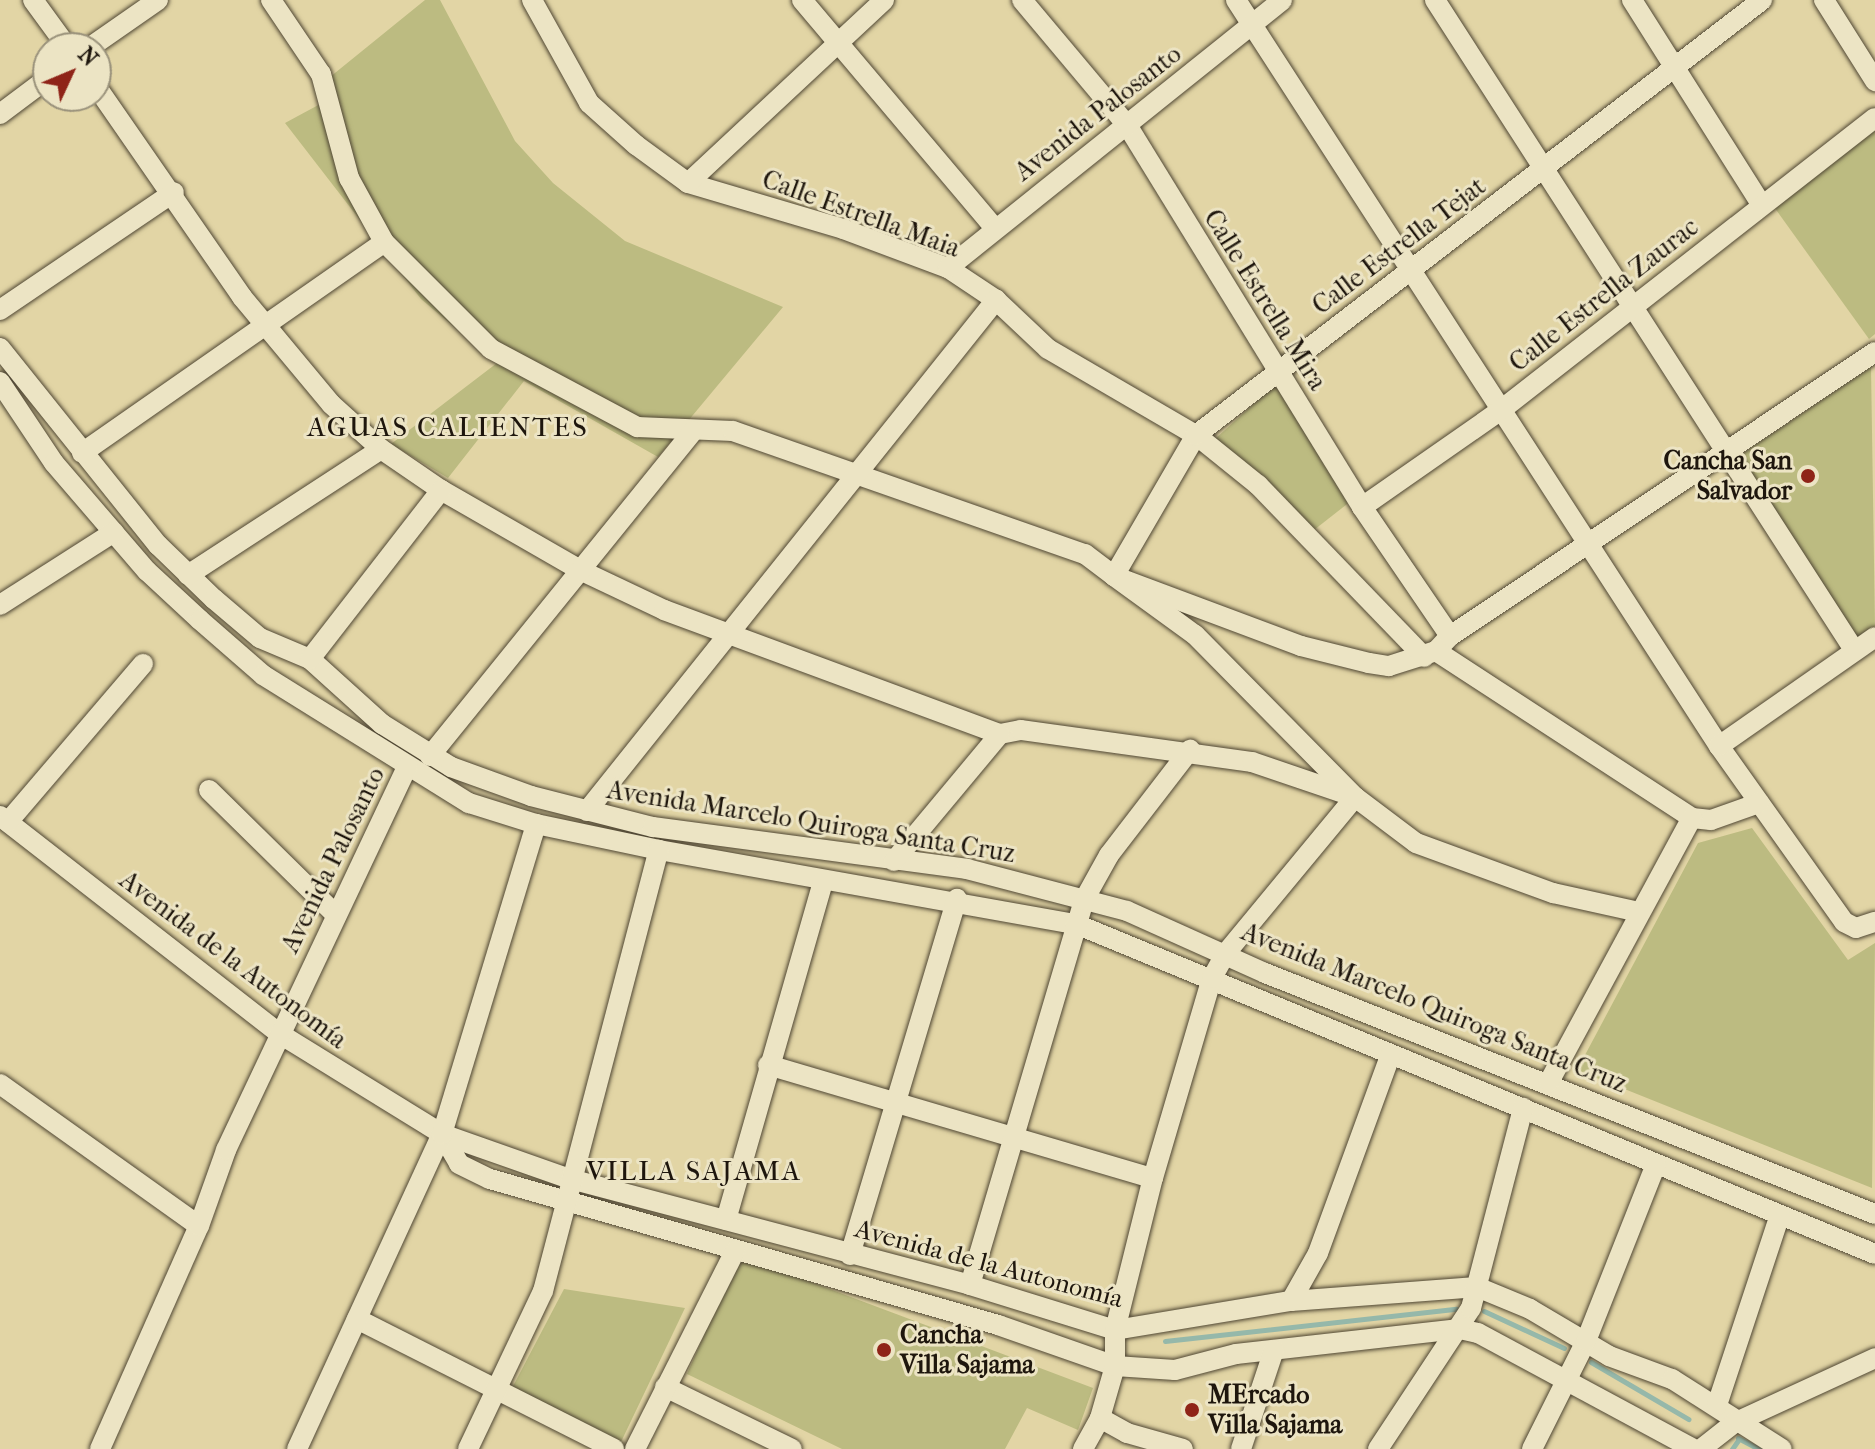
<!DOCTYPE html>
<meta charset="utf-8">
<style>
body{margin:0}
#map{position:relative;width:1875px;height:1449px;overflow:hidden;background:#e2d5a5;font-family:"IM FELL French Canon",serif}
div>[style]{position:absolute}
.green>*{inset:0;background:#bcbb81}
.stream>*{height:5px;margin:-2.5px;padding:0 2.5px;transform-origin:2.5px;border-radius:2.5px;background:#95b8aa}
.roads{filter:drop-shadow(0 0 2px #4f4633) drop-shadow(0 0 2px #4f4633)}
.minor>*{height:20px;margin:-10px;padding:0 10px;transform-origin:10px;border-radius:10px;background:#ece4c4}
.dots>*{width:22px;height:22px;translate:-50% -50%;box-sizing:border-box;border:4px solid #ece4c4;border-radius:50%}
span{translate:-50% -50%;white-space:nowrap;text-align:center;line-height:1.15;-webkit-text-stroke:6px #ece4c4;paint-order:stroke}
.street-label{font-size:26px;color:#1e160d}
.poi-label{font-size:26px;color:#1e160d;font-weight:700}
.right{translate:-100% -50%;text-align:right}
.left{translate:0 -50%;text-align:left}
.neighbourhood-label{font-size:28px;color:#1e160d;letter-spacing:2px}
.north{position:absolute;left:32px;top:32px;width:80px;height:80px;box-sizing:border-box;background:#ece4c4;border:2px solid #9a927b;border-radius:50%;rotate:46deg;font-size:22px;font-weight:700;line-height:32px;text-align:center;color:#1e160d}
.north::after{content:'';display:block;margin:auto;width:28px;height:36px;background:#8f2418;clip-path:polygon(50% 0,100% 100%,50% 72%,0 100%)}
</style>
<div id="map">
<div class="green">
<i style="clip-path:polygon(425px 0,440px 0,515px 141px,553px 183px,625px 241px,783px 307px,658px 457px,524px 381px,448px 478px,391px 444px,497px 363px,421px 299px,285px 123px,335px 96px,330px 77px)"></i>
<i style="clip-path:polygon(1875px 129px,1875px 334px,1869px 339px,1774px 207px)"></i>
<i style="clip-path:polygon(1871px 367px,1875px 626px,1857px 638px,1736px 458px)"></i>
<i style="clip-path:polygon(1277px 383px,1351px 501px,1314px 530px,1215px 439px)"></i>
<i style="clip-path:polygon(1752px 828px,1848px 960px,1875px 943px,1872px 1188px,1577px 1070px,1698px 843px)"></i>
<i style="clip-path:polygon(739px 1255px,1093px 1388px,1078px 1430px,1027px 1408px,1005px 1449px,842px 1449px,687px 1374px)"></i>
<i style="clip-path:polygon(564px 1289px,685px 1308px,620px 1444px,511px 1390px)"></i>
</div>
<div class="stream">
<i style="left:1484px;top:1311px;width:88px;rotate:24.8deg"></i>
<i style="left:1165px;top:1341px;width:293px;rotate:-6.3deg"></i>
<i style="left:1591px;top:1362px;width:113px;rotate:30.4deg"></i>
<i style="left:1738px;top:1438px;width:24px;rotate:28deg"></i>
<i style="left:1732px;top:1449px;width:12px;rotate:-55deg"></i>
</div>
<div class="roads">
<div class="minor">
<i style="left:33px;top:0;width:59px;rotate:53.9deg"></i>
<i style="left:271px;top:0;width:89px;rotate:56deg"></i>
<i style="left:321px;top:74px;width:108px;rotate:74.9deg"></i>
<i style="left:349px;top:178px;width:73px;rotate:61.3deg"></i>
<i style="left:384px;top:242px;width:151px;rotate:45deg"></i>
<i style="left:491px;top:349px;width:166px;rotate:28.1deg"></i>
<i style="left:637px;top:427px;width:96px;rotate:2.4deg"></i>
<i style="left:733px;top:431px;width:373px;rotate:19.3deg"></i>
<i style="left:1085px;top:554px;width:36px;rotate:37deg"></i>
<i style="left:1114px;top:576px;width:200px;rotate:20.5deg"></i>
<i style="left:1301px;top:646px;width:70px;rotate:14deg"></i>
<i style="left:1369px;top:663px;width:20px;rotate:9deg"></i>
<i style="left:1389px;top:666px;width:49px;rotate:-17.7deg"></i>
<i style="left:1436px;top:651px;width:21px;rotate:-47deg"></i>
<i style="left:1450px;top:636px;width:511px;rotate:-33.75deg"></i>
<i style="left:532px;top:0;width:118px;rotate:61deg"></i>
<i style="left:589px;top:103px;width:63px;rotate:41.8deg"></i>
<i style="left:636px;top:145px;width:64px;rotate:36.2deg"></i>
<i style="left:688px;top:183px;width:162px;rotate:16.5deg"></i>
<i style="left:843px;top:229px;width:112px;rotate:20.4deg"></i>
<i style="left:948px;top:268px;width:58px;rotate:33.7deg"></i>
<i style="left:996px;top:300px;width:71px;rotate:43.3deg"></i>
<i style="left:1048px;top:349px;width:171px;rotate:30.2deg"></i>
<i style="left:1196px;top:435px;width:80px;rotate:38.9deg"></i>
<i style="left:1258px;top:485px;width:239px;rotate:46deg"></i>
<i style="left:802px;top:0;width:297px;rotate:49.8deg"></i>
<i style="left:1022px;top:0;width:163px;rotate:50deg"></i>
<i style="left:1127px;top:125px;width:448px;rotate:58.4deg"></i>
<i style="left:1362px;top:507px;width:156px;rotate:55.7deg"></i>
<i style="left:1236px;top:0;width:889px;rotate:57.08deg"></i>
<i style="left:1719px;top:746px;width:216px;rotate:54.6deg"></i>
<i style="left:1844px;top:922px;width:13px;rotate:27deg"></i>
<i style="left:1856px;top:928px;width:20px;rotate:-18deg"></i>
<i style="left:1435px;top:0;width:773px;rotate:57.19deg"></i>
<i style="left:1632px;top:0;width:241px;rotate:57.7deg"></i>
<i style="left:1824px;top:0;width:96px;rotate:57.8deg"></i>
<i style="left:89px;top:48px;width:84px;rotate:-34.8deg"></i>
<i style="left:96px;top:86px;width:257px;rotate:55.3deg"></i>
<i style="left:242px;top:297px;width:139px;rotate:50.2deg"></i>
<i style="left:331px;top:404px;width:67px;rotate:42deg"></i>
<i style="left:381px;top:449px;width:73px;rotate:34.3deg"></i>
<i style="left:441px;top:490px;width:163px;rotate:29.9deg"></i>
<i style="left:582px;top:571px;width:91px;rotate:25.4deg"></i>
<i style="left:664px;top:610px;width:358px;rotate:20.3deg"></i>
<i style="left:1000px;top:734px;width:21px;rotate:-11deg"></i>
<i style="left:1021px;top:730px;width:233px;rotate:7.9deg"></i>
<i style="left:1252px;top:762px;width:109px;rotate:18.8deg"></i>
<i style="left:1355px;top:797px;width:76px;rotate:37deg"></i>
<i style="left:1416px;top:843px;width:146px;rotate:20.1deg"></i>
<i style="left:1553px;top:893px;width:88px;rotate:12.5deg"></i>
<i style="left:0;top:114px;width:60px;rotate:-36.9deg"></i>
<i style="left:688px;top:183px;width:268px;rotate:-43deg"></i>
<i style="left:948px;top:268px;width:428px;rotate:-38.7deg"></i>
<i style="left:0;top:310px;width:210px;rotate:-34.1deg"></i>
<i style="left:0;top:348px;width:253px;rotate:51.3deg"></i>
<i style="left:158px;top:545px;width:78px;rotate:44deg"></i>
<i style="left:214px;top:599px;width:60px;rotate:40.3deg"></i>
<i style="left:260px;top:638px;width:54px;rotate:22.8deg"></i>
<i style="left:310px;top:659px;width:97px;rotate:42.1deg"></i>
<i style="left:382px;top:724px;width:81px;rotate:31.9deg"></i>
<i style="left:451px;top:767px;width:85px;rotate:19.9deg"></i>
<i style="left:531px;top:796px;width:126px;rotate:14.3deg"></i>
<i style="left:653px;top:827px;width:317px;rotate:7.6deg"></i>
<i style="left:967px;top:869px;width:165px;rotate:14.7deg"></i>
<i style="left:1127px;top:911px;width:151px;rotate:24.2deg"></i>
<i style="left:1265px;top:973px;width:656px;rotate:21.56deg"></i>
<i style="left:0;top:382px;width:97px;rotate:56.3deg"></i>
<i style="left:54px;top:463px;width:143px;rotate:49.3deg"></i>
<i style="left:147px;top:571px;width:72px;rotate:42.8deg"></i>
<i style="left:200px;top:620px;width:84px;rotate:41.1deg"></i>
<i style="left:263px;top:675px;width:243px;rotate:31.9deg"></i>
<i style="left:469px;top:803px;width:70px;rotate:17.4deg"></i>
<i style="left:536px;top:824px;width:126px;rotate:11.9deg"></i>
<i style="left:659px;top:850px;width:424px;rotate:10.1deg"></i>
<i style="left:1076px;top:924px;width:864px;rotate:22.44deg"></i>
<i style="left:82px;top:453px;width:368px;rotate:-34.9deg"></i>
<i style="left:1362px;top:507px;width:169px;rotate:-34.9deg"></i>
<i style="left:1501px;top:410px;width:474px;rotate:-38deg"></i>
<i style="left:188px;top:575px;width:230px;rotate:-33.1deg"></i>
<i style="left:0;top:605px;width:135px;rotate:-32.6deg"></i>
<i style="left:1436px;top:651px;width:306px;rotate:33.1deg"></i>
<i style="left:1692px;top:818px;width:19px;rotate:6deg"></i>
<i style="left:1711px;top:820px;width:51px;rotate:-19.5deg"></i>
<i style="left:310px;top:659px;width:214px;rotate:-52.2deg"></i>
<i style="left:1719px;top:746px;width:190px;rotate:-34.9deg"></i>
<i style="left:430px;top:756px;width:418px;rotate:-51deg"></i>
<i style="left:209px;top:790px;width:177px;rotate:44.5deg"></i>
<i style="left:587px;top:811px;width:655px;rotate:-51.33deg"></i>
<i style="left:0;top:816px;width:355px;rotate:37.9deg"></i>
<i style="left:280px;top:1034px;width:190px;rotate:31.7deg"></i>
<i style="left:442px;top:1134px;width:136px;rotate:19.4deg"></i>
<i style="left:570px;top:1179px;width:414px;rotate:14.8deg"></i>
<i style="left:970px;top:1285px;width:152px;rotate:17.2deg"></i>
<i style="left:1115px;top:1330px;width:178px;rotate:-9.4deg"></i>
<i style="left:1291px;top:1301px;width:187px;rotate:-4.3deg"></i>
<i style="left:1477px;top:1287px;width:57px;rotate:22.5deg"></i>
<i style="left:1530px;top:1309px;width:92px;rotate:30.7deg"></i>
<i style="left:1609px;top:1356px;width:67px;rotate:20.1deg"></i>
<i style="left:1672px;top:1379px;width:130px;rotate:32.5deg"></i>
<i style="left:8px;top:822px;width:208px;rotate:-49.5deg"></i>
<i style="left:894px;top:861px;width:165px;rotate:-50.2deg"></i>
<i style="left:768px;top:1065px;width:401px;rotate:16.4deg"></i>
<i style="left:1549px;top:1082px;width:300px;rotate:-61.6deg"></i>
<i style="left:0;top:1084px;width:244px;rotate:35.5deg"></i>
<i style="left:442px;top:1134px;width:34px;rotate:60deg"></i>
<i style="left:459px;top:1164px;width:34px;rotate:26deg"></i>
<i style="left:490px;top:1179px;width:529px;rotate:16.03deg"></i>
<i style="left:998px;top:1325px;width:124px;rotate:19.3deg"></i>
<i style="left:1115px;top:1366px;width:60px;rotate:3.8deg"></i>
<i style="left:1175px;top:1370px;width:63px;rotate:-14.7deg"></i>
<i style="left:1236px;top:1354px;width:225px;rotate:-6.4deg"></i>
<i style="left:1460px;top:1329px;width:18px;rotate:13deg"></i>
<i style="left:1478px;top:1333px;width:244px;rotate:28.3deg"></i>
<i style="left:726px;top:1220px;width:353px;rotate:-74deg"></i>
<i style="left:850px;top:1255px;width:372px;rotate:-73.3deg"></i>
<i style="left:970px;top:1285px;width:402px;rotate:-73.5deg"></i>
<i style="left:1084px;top:900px;width:51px;rotate:-60.9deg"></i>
<i style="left:1109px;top:855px;width:133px;rotate:-52.4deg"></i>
<i style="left:1291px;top:1301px;width:55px;rotate:-60.6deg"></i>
<i style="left:1318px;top:1253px;width:210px;rotate:-69.9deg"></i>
<i style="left:357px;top:1319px;width:288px;rotate:26.8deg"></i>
<i style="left:665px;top:1387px;width:141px;rotate:26deg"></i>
<i style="left:1717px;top:1405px;width:200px;rotate:-71.7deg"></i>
<i style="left:1100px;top:1418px;width:31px;rotate:29deg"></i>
<i style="left:1127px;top:1433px;width:58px;rotate:15.9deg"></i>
<i style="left:100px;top:1449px;width:244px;rotate:-66.1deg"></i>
<i style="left:199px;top:1226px;width:81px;rotate:-70.4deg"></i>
<i style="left:226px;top:1150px;width:424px;rotate:-64.7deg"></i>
<i style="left:297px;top:1449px;width:347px;rotate:-65.3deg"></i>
<i style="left:442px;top:1134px;width:324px;rotate:-73.1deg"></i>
<i style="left:468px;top:1449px;width:175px;rotate:-64.6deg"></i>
<i style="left:543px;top:1291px;width:456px;rotate:-75.3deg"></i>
<i style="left:635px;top:1449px;width:222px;rotate:-63.2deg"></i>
<i style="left:1083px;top:1449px;width:35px;rotate:-61deg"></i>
<i style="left:1100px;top:1418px;width:54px;rotate:-73.9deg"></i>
<i style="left:1115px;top:1366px;width:36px;rotate:-90deg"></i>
<i style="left:1115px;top:1330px;width:157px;rotate:-76deg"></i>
<i style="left:1153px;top:1178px;width:209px;rotate:-73.6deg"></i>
<i style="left:1212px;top:978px;width:29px;rotate:-61deg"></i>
<i style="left:1226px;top:953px;width:202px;rotate:-50.4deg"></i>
<i style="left:1355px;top:797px;width:228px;rotate:-134.6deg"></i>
<i style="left:1195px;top:635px;width:100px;rotate:-143.9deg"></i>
<i style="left:1114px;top:576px;width:163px;rotate:-59.8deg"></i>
<i style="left:1196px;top:435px;width:714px;rotate:-37.54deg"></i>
<i style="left:1241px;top:1449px;width:104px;rotate:-71.6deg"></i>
<i style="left:1378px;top:1449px;width:169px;rotate:-56.6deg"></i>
<i style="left:1471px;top:1308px;width:207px;rotate:-75.4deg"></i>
<i style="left:1532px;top:1449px;width:121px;rotate:-63.4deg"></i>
<i style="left:1586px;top:1341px;width:190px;rotate:-68.4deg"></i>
<i style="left:1701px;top:1449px;width:42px;rotate:-38.2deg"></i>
<i style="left:1734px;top:1423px;width:155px;rotate:-24.7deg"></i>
</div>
</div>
<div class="dots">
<i style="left:1808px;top:476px;background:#8f2418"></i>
<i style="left:884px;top:1350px;background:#8f2418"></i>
<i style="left:1192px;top:1410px;background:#8f2418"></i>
</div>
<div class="street-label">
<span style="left:1098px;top:113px;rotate:-38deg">Avenida Palosanto</span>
<span style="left:861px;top:214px;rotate:20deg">Calle Estrella Maia</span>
<span style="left:1399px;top:246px;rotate:-37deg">Calle Estrella Tejat</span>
<span style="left:1604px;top:295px;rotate:-38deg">Calle Estrella Zaurac</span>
<span style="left:1265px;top:300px;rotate:58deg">Calle Estrella Mira</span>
<span style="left:811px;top:822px;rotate:9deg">Avenida Marcelo Quiroga Santa Cruz</span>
<span style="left:333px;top:860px;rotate:-64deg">Avenida Palosanto</span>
<span style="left:233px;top:960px;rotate:37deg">Avenida de la Autonomía</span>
<span style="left:1434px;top:1008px;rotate:22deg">Avenida Marcelo Quiroga Santa Cruz</span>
<span style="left:989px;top:1264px;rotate:15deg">Avenida de la Autonomía</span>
</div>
<div class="poi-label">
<span class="right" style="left:1792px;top:476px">Cancha San<br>Salvador</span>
<span class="left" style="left:900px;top:1350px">Cancha<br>Villa Sajama</span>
<span class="left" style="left:1208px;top:1410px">MErcado<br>Villa Sajama</span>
</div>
<div class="neighbourhood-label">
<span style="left:448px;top:427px">AGUAS CALIENTES</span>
<span style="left:694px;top:1171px">VILLA SAJAMA</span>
</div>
<div class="north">N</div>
</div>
